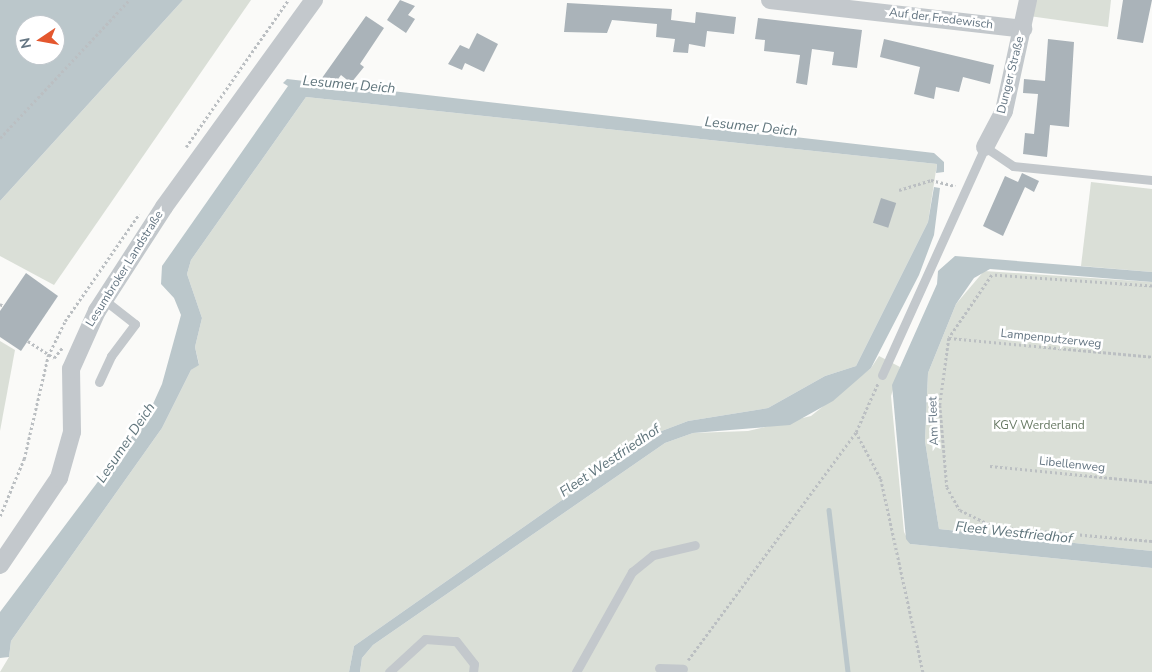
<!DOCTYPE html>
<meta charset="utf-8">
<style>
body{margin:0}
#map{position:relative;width:1152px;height:672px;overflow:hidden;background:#fafaf8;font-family:"Nunito Sans",sans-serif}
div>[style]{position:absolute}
.green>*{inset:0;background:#dadfd7}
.water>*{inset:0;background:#bbc7cb}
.stream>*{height:4.5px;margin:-2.25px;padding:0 2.25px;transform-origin:2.25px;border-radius:2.25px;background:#bbc7cb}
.building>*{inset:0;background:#aab3b9;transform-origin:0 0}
.path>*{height:2.5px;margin-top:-1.25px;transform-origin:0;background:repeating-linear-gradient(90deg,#bbbfc2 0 2.5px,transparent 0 5px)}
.lane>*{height:9px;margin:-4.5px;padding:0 4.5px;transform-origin:4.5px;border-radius:4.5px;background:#c3c8cc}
.street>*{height:18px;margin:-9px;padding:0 9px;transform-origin:9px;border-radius:9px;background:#c3c8cc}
span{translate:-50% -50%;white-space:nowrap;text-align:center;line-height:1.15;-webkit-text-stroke:5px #fff;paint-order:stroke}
.street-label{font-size:12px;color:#657683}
.park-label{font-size:12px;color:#687a64}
.water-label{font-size:14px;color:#60757c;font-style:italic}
.north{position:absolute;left:15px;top:15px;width:50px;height:50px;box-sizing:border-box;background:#fff;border:1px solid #c1c8cd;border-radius:50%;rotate:258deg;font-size:14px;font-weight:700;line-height:20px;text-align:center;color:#657683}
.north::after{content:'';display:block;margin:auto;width:18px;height:22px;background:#e4572e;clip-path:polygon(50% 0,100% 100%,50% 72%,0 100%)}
</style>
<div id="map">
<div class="green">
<i style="clip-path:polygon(183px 0,251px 0,54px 285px,0 256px,0 201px)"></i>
<i style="clip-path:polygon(1032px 0,1111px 0,1108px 27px,1029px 16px)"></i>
<i style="clip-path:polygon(306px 97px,937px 164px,928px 222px,856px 366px,825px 376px,768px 408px,688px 421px,659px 432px,354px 646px,349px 672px,0 672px,9px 657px,11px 641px,162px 428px,191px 370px,199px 364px,195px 347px,202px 318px,187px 274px,191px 260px)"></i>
<i style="clip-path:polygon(1091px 182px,1152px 189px,1152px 272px,1081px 266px)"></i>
<i style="clip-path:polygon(984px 271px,1152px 282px,1152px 551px,939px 529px,925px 441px,928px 373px,956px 304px)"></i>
<i style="clip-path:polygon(0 341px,15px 350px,0 431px)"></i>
<i style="clip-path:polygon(879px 356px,900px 367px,891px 396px,904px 532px,910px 544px,1152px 568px,1152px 672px,360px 672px,362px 658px,373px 645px,665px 443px,693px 433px,748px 431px,811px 416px,871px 368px)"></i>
</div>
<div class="water">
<i style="clip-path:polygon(evenodd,0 0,183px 0,0 201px,0 0,25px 25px,55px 25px,55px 55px,25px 55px,25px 25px)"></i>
<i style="clip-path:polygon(287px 79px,934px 153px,944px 162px,944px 172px,936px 173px,937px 164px,306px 97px,191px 260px,187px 274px,202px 318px,195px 347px,199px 365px,191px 370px,162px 428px,11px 641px,9px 657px,0 658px,0 612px,148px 415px,162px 384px,181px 315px,174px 298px,161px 284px,162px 266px,288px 86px,283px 83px)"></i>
<i style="clip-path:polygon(934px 187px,940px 188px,934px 235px,919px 275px,871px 368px,833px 401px,790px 425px,693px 433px,665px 443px,373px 645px,362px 658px,360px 672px,349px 672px,354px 646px,659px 432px,688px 421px,768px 408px,825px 376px,856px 366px,928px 222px)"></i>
<i style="clip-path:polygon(955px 256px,1152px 272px,1152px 282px,990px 269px,974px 278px,956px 304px,928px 373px,925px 441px,939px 529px,1152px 551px,1152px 568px,910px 544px,906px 539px,892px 385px,937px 284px,938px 271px)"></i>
</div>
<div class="stream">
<i style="left:829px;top:510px;width:163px;rotate:83.3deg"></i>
</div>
<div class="building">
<i style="clip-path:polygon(400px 0,415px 6px,408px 15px,415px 19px,406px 33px,387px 20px)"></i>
<i style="clip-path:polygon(1123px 0,1152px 0,1143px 43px,1117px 39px)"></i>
<i style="clip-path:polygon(567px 3px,672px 9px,671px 20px,695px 23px,696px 12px,736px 17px,734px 34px,707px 31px,705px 47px,689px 44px,688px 53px,673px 52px,675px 39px,656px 37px,657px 24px,612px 20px,607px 33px,564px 32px)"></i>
<i style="clip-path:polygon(366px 16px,384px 28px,360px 64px,364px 67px,351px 83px,341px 75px,335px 83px,322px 78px)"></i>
<i style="clip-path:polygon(758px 18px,862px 30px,857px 68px,832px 65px,834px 52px,812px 49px,807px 85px,796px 83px,800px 55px,764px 51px,765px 40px,755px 39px)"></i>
<i style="clip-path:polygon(477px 33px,498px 44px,484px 72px,465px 63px,462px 70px,448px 64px,460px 45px,469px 49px)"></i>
<i style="clip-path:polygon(884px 39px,994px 65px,990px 84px,963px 77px,959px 92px,936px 87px,934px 99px,914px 94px,920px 67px,880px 57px)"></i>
<i style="clip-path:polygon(1048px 39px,1074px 42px,1069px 127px,1050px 125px,1047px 157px,1023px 154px,1025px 133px,1034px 134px,1038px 94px,1023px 93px,1024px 79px,1045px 81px)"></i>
<i style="clip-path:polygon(1022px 173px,1039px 181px,1034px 192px,1025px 187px,1003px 236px,983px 226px,1005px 176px,1018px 182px)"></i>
<i style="left:881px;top:198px;width:16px;height:26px;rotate:18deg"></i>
<i style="clip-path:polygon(26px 273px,58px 296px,21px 351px,0 337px,0 311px)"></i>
</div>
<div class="path">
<i style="left:0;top:138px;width:189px;rotate:-46.9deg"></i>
<i style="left:186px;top:147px;width:179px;rotate:-55.2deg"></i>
<i style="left:899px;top:190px;width:34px;rotate:-17deg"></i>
<i style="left:931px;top:180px;width:25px;rotate:14deg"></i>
<i style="left:1152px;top:286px;width:160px;rotate:-176.1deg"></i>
<i style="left:992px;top:275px;width:76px;rotate:124.3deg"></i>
<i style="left:949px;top:338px;width:68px;rotate:97.7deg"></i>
<i style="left:940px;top:405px;width:82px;rotate:85.1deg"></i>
<i style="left:947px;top:487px;width:26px;rotate:61deg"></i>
<i style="left:960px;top:510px;width:39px;rotate:26deg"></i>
<i style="left:995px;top:527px;width:158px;rotate:5.1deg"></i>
<i style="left:0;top:304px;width:4px;rotate:27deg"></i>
<i style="left:949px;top:338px;width:204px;rotate:5.3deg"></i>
<i style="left:28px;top:341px;width:31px;rotate:33deg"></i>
<i style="left:54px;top:358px;width:14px;rotate:-51deg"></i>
<i style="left:856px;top:432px;width:53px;rotate:62deg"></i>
<i style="left:881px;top:479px;width:198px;rotate:77.7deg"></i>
<i style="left:990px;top:466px;width:163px;rotate:5.6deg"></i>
<i style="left:0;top:516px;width:62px;rotate:-67.2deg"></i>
<i style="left:24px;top:459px;width:106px;rotate:-76.9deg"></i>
<i style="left:48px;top:356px;width:39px;rotate:-64deg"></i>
<i style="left:65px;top:321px;width:130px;rotate:-55.3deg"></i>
<i style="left:688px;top:660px;width:283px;rotate:-53.6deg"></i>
<i style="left:856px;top:432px;width:54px;rotate:-65.8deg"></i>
</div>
<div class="lane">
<i style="left:882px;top:375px;width:250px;rotate:-65.7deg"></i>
<i style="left:985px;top:147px;width:34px;rotate:34deg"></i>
<i style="left:1013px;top:166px;width:140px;rotate:5.8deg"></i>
<i style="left:99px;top:382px;width:29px;rotate:-65deg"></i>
<i style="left:111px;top:356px;width:40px;rotate:-53deg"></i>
<i style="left:135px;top:324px;width:39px;rotate:-142deg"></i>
<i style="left:659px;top:668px;width:24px;rotate:2deg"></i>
<i style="left:389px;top:672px;width:49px;rotate:-42.5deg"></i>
<i style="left:425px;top:639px;width:31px;rotate:4deg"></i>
<i style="left:456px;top:641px;width:29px;rotate:52deg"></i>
<i style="left:474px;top:664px;width:8px;rotate:97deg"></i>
<i style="left:576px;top:672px;width:115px;rotate:-60.8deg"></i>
<i style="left:632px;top:572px;width:27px;rotate:-39deg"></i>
<i style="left:653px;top:555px;width:43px;rotate:-13.4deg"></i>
</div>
<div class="street">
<i style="left:770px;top:0;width:255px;rotate:6.5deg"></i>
<i style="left:985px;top:147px;width:41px;rotate:-62.2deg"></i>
<i style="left:1004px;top:111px;width:114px;rotate:-77.8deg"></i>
<i style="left:0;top:565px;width:105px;rotate:-55.9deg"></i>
<i style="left:59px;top:478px;width:48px;rotate:-74.2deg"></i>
<i style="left:72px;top:432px;width:63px;rotate:-90.9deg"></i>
<i style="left:71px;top:369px;width:64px;rotate:-65.9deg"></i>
<i style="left:97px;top:311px;width:124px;rotate:-57.2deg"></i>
<i style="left:164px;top:207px;width:256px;rotate:-54.1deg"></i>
</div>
<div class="street-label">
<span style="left:941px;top:19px;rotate:7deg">Auf der Fredewisch</span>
<span style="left:1011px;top:75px;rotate:-76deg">Dunger Straße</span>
<span style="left:125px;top:269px;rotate:-58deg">Lesumbroker Landstraße</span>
<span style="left:1051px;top:339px;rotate:6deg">Lampenputzerweg</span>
<span style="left:934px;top:421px;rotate:-92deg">Am Fleet</span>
<span style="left:1072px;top:465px;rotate:6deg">Libellenweg</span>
</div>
<div class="park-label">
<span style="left:1039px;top:426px">KGV Werderland</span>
</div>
<div class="water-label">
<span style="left:349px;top:85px;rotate:5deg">Lesumer Deich</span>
<span style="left:751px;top:127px;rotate:6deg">Lesumer Deich</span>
<span style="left:126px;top:443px;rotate:-56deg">Lesumer Deich</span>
<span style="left:610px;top:461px;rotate:-34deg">Fleet Westfriedhof</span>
<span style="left:1014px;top:533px;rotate:6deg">Fleet Westfriedhof</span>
</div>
<div class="north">N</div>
</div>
